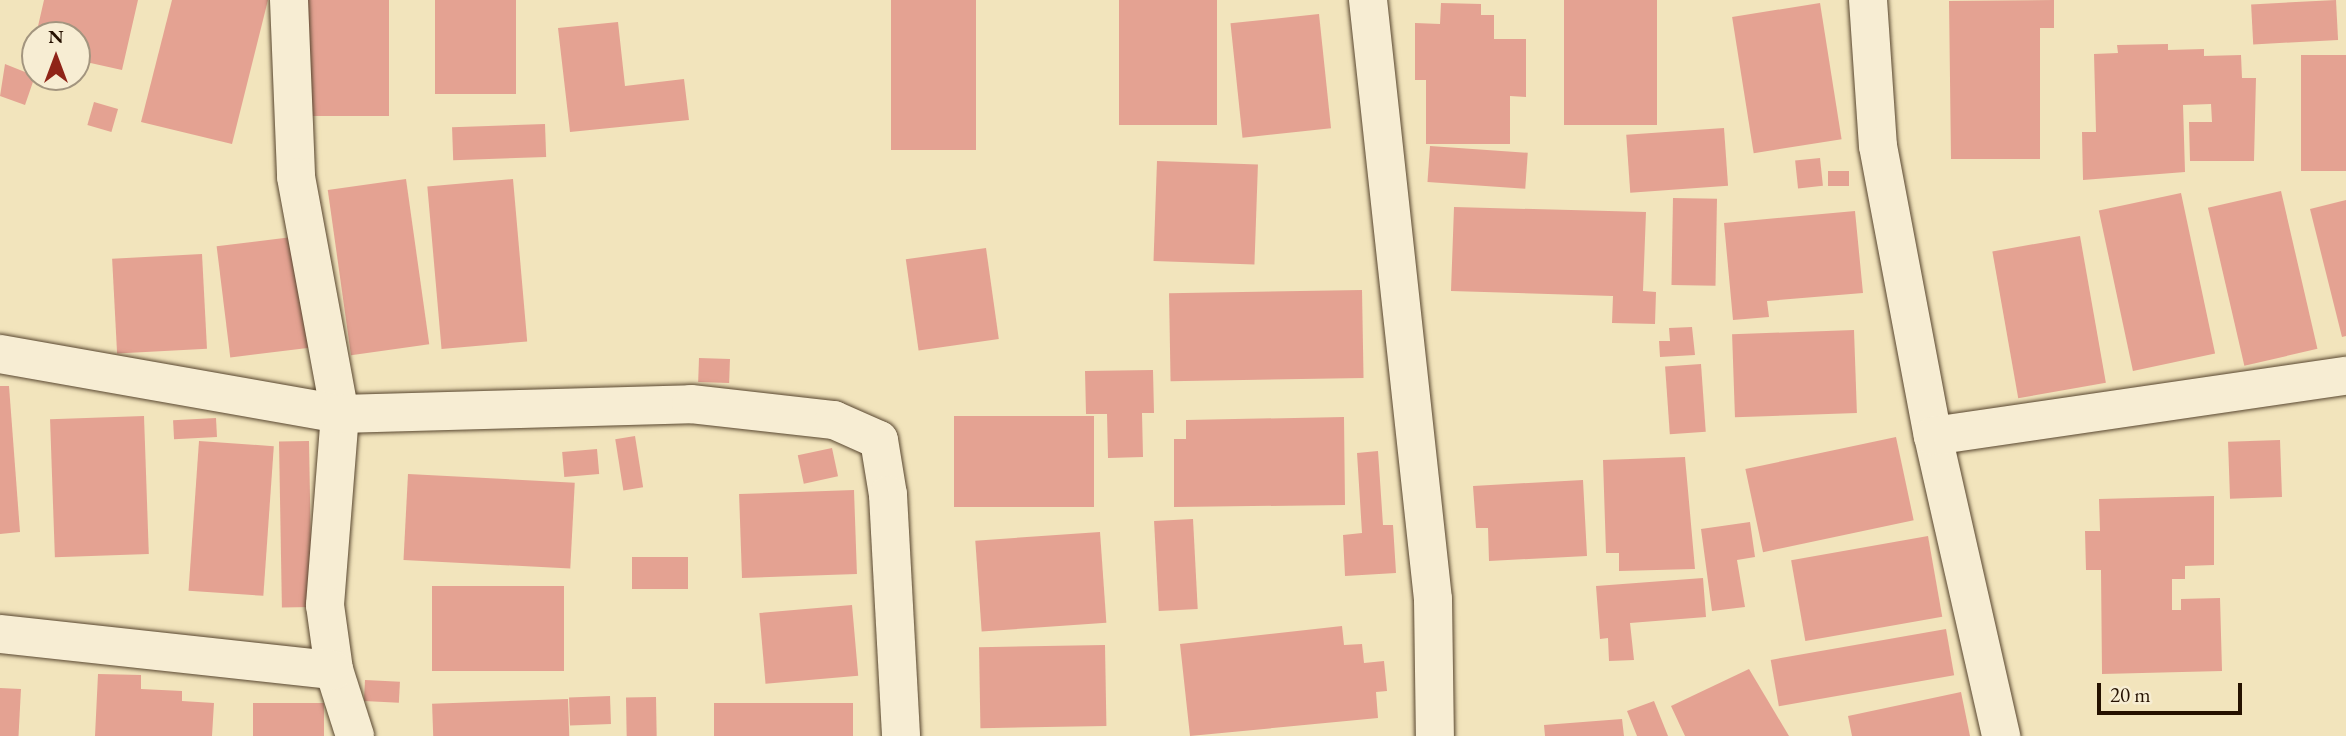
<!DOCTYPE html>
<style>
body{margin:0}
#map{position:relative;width:2346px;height:736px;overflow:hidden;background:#f2e4bc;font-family:"EB Garamond",serif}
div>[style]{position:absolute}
.building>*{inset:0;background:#e4a292;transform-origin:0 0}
.roads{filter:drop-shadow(0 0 2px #58462f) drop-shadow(0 0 2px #58462f)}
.street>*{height:38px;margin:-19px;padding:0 19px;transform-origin:19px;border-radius:19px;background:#f7edd3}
span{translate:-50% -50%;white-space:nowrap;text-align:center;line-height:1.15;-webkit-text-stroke:7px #f7edd3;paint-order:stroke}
.north{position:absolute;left:21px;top:21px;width:70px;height:70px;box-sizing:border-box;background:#f7edd3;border:2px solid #a3957f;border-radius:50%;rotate:0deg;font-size:19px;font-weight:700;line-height:28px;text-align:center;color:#251100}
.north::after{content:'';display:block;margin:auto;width:24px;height:32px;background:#8f2418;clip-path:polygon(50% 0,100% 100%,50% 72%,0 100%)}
.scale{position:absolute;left:2097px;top:683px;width:145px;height:32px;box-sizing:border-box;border:4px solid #251100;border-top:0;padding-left:9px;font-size:21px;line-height:24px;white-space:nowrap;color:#251100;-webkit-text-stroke:5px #f7edd3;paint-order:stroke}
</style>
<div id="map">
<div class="building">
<i style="clip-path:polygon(44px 0,138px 0,122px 70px,77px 60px,77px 35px,36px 35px)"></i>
<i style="clip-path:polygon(172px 0,268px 0,232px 144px,141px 122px)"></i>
<i style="left:307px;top:0;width:82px;height:116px"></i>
<i style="left:435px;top:0;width:81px;height:94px"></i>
<i style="left:891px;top:0;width:85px;height:150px"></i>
<i style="left:1119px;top:0;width:98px;height:125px"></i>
<i style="left:1564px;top:0;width:93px;height:125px"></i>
<i style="clip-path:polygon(2054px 0,2054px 28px,2040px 28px,2040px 159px,1951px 159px,1949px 1px)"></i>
<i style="left:2336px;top:0;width:40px;height:85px;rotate:87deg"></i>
<i style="clip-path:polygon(1441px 3px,1481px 4px,1481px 15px,1494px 15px,1494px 39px,1526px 39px,1526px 97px,1510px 96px,1510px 144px,1426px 144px,1426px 80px,1415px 80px,1415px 23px,1440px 24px)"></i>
<i style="left:1820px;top:3px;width:138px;height:89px;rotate:81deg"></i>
<i style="left:1319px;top:14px;width:115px;height:89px;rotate:84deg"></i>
<i style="clip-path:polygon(618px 22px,625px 86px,684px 79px,689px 120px,570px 132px,558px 28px)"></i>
<i style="clip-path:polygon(2168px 44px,2168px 50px,2204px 49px,2204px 56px,2241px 55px,2242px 78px,2256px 78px,2254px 161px,2190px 161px,2189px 122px,2212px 122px,2211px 104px,2183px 105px,2185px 172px,2083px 180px,2082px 132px,2096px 132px,2094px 54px,2118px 53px,2117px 45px)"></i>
<i style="left:2346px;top:55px;width:116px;height:45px;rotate:90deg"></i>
<i style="clip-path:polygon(5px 64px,35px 76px,25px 105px,0 96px)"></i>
<i style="left:94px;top:102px;width:25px;height:24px;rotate:16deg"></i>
<i style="left:545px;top:124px;width:33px;height:93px;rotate:88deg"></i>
<i style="left:1724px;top:128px;width:58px;height:98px;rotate:86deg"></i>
<i style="left:1430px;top:146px;width:98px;height:36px;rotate:4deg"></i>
<i style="left:1820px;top:158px;width:28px;height:25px;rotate:84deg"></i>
<i style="left:1157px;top:161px;width:101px;height:100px;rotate:2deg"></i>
<i style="left:1849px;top:171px;width:15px;height:21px;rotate:90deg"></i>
<i style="left:406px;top:179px;width:167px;height:79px;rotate:82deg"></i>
<i style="left:513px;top:179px;width:163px;height:86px;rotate:85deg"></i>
<i style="left:2281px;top:191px;width:162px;height:75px;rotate:77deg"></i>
<i style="left:2181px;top:193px;width:164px;height:84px;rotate:78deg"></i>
<i style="left:1673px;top:198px;width:44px;height:87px;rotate:1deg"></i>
<i style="clip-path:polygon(2346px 200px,2346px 336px,2342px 337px,2310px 209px)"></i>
<i style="clip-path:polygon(1454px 207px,1646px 212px,1643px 291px,1656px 292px,1655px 324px,1612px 323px,1613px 296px,1451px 291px)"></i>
<i style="clip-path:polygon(1855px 211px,1863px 293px,1767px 301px,1769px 317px,1733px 320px,1724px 223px)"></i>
<i style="left:300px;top:236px;width:112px;height:84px;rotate:83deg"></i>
<i style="left:2080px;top:236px;width:149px;height:89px;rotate:80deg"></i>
<i style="left:986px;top:248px;width:92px;height:81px;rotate:82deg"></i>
<i style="left:202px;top:254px;width:95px;height:90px;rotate:87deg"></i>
<i style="left:1362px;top:290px;width:88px;height:193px;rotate:89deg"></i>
<i style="clip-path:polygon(1692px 327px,1695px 355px,1660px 357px,1659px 341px,1670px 341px,1669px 328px)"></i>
<i style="left:1854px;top:330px;width:83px;height:122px;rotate:88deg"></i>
<i style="left:699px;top:358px;width:31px;height:24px;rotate:2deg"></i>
<i style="left:1701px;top:364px;width:68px;height:36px;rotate:86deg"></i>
<i style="clip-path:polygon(1153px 370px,1154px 413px,1142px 413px,1143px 457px,1108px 458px,1107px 414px,1086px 414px,1085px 371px)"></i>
<i style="clip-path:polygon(0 386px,9px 386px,20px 532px,0 534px)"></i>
<i style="left:144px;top:416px;width:138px;height:94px;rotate:88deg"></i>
<i style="left:954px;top:416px;width:140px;height:91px"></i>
<i style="clip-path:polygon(1344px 417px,1345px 505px,1174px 507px,1174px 439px,1186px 439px,1186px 420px)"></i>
<i style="left:216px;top:418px;width:19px;height:43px;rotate:87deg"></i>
<i style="left:635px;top:436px;width:52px;height:20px;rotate:81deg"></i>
<i style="left:1896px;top:437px;width:85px;height:154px;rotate:78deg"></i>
<i style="left:2280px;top:440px;width:57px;height:52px;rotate:88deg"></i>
<i style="left:199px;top:441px;width:75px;height:150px;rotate:4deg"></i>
<i style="left:309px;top:441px;width:166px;height:30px;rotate:89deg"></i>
<i style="left:832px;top:448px;width:29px;height:35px;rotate:78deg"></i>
<i style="left:597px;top:449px;width:25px;height:35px;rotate:85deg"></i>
<i style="clip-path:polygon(1378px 451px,1383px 525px,1393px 525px,1396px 573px,1345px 576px,1343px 535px,1362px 533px,1357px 453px)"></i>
<i style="clip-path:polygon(1685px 457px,1695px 569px,1619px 571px,1619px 553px,1606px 553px,1603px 460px)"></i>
<i style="left:408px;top:474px;width:167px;height:86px;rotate:3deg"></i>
<i style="clip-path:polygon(1583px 480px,1587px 556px,1489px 561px,1488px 528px,1476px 528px,1473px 486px)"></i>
<i style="left:854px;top:490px;width:84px;height:115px;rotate:88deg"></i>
<i style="clip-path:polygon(2214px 496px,2214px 565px,2185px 566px,2185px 579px,2172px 579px,2172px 610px,2181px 610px,2181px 599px,2220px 598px,2222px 671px,2102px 674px,2101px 570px,2086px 570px,2085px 531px,2100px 531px,2099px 499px)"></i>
<i style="left:1193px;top:519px;width:90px;height:39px;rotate:87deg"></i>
<i style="clip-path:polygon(1750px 522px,1755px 557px,1737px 560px,1745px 607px,1712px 611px,1701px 529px)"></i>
<i style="left:1100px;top:532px;width:91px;height:125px;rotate:86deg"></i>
<i style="left:1928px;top:536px;width:82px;height:139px;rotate:80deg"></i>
<i style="left:632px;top:557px;width:56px;height:32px"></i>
<i style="clip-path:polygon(1703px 578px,1706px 617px,1630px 623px,1634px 660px,1609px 661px,1608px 638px,1600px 639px,1596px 586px)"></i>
<i style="left:432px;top:586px;width:132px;height:85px"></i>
<i style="left:852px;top:605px;width:71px;height:93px;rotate:85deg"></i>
<i style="clip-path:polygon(1342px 626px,1344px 645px,1362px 644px,1364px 663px,1384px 661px,1387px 691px,1376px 692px,1378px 718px,1190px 736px,1180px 644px)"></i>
<i style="left:1946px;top:629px;width:47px;height:178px;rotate:80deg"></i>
<i style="left:1105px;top:645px;width:81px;height:126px;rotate:89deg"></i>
<i style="clip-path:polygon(1749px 669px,1789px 736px,1685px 736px,1671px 706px)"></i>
<i style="clip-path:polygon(98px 674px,141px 675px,141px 689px,182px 691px,182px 701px,214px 703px,212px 736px,95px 736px)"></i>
<i style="left:365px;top:680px;width:35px;height:21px;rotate:3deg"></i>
<i style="left:0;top:688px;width:21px;height:48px;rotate:3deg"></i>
<i style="clip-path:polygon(1961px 692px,1970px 736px,1852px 736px,1848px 716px)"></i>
<i style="left:610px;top:696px;width:28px;height:41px;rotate:88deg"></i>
<i style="left:656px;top:697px;width:39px;height:30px;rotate:89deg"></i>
<i style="left:568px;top:699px;width:37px;height:136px;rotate:88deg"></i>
<i style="clip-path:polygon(1654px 701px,1668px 736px,1637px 736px,1627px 711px)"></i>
<i style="left:253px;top:703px;width:71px;height:33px"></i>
<i style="left:853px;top:703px;width:33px;height:139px;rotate:90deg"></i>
<i style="clip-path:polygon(1622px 719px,1624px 736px,1545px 736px,1544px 725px)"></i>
</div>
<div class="roads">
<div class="street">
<i style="left:289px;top:0;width:177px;rotate:87.7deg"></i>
<i style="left:296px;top:177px;width:241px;rotate:79.5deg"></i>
<i style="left:340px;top:414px;width:192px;rotate:94.5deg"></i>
<i style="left:325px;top:605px;width:66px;rotate:82.1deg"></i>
<i style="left:334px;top:670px;width:69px;rotate:72.3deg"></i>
<i style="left:1368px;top:0;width:603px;rotate:83.81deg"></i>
<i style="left:1433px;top:599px;width:137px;rotate:89.2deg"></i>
<i style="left:1868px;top:0;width:146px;rotate:86.1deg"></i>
<i style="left:1878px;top:146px;width:295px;rotate:79.3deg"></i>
<i style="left:1933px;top:436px;width:308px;rotate:77.2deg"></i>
<i style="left:0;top:354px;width:345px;rotate:10deg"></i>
<i style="left:340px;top:414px;width:351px;rotate:-1.6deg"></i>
<i style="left:691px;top:404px;width:144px;rotate:6.4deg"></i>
<i style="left:834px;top:420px;width:49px;rotate:24deg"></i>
<i style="left:879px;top:440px;width:56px;rotate:80.7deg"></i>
<i style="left:888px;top:495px;width:241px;rotate:86.9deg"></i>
<i style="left:1933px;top:436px;width:417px;rotate:-8.3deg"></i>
<i style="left:0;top:634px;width:336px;rotate:6.2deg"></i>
</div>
</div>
<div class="north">N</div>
<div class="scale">20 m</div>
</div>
